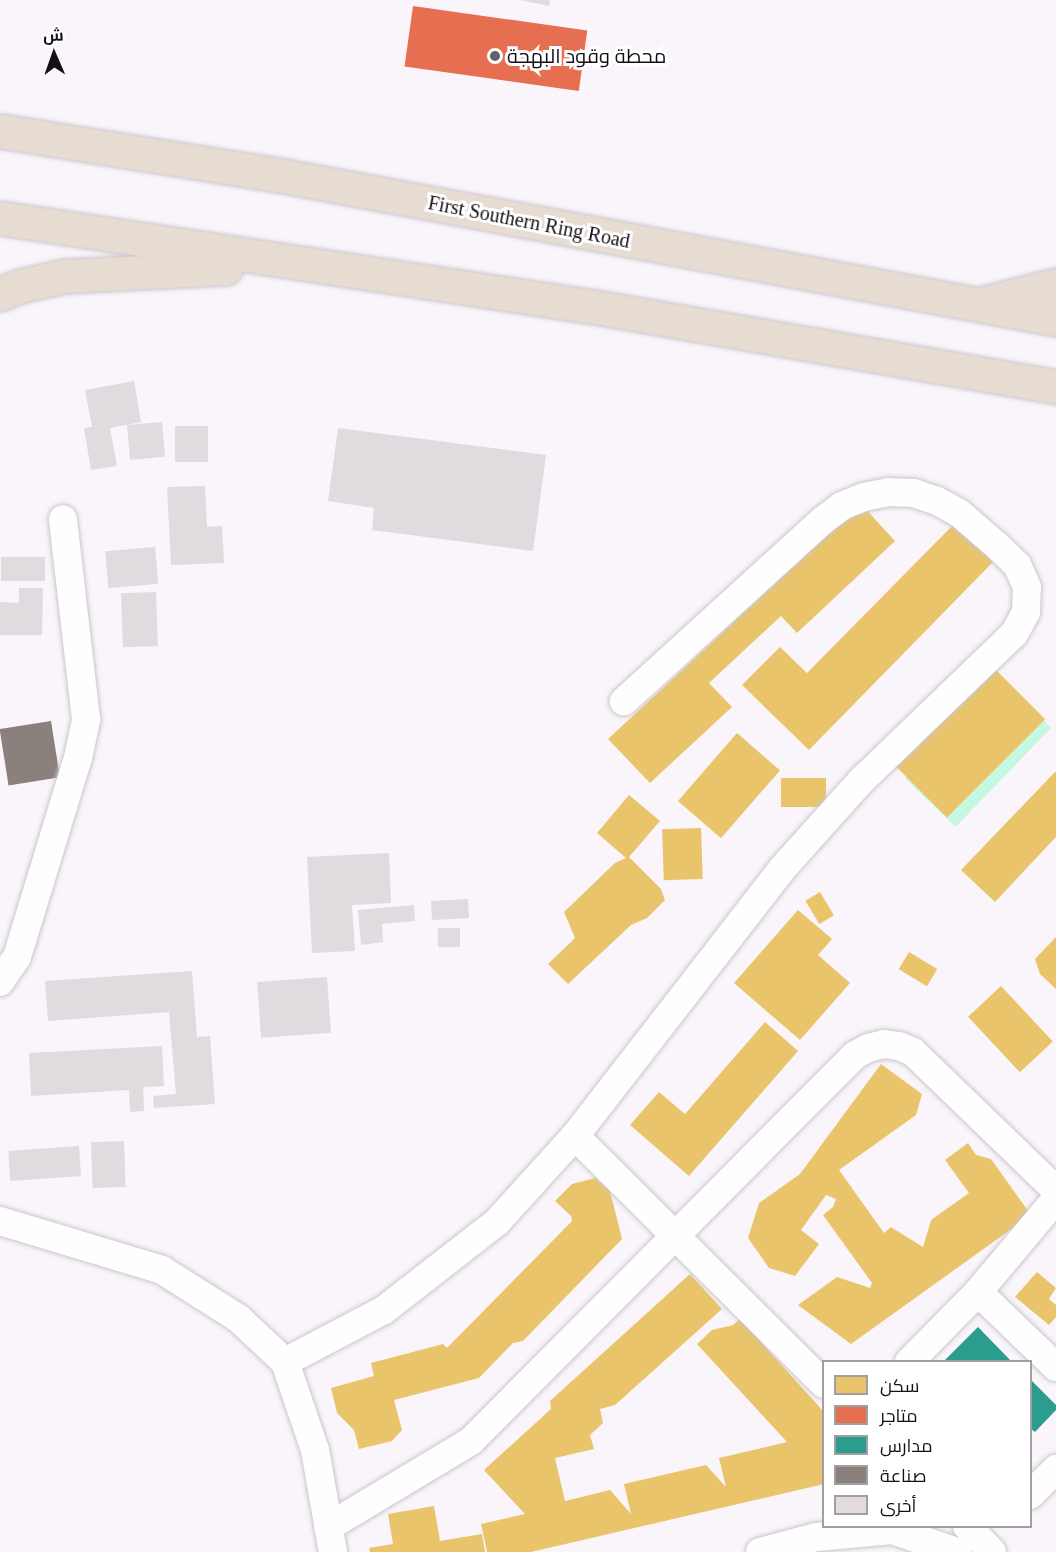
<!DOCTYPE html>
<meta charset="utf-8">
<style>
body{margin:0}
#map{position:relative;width:1056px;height:1552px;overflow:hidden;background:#faf5fb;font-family:"Times New Roman",Cairo,serif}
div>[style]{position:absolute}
.green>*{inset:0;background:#c6f8e0;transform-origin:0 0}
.homes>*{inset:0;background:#e9c46a;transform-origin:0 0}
.shops>*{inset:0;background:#e76f51;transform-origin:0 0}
.schools>*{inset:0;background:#2a9d8f}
.industry>*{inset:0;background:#8a817c;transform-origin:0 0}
.building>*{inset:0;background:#e1dadf;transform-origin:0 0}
.roads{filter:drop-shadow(0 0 2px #ccc6cd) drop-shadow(0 0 2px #ccc6cd)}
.minor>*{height:28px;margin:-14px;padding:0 14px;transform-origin:14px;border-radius:14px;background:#fefefe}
.motorway>*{height:33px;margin:-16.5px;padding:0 16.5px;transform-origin:16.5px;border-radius:16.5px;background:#e6dcd1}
.dots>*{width:16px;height:16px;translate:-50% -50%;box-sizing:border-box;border:3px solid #fff;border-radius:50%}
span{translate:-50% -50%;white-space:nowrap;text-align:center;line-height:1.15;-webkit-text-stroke:6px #fff;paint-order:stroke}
.poi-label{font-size:20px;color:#150f17}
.left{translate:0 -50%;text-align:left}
.street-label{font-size:20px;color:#150f17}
.legend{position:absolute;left:822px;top:1360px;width:210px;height:168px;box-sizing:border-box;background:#fff;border:2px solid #a19fa2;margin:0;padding:8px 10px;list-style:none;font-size:18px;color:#150f17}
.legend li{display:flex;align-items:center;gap:12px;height:30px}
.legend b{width:30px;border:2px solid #a19fa2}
.north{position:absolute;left:24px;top:24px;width:60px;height:60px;-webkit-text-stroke:4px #fff;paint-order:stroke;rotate:358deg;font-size:16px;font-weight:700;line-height:24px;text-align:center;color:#150f17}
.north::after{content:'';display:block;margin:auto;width:21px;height:27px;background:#150f17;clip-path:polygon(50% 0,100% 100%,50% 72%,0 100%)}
</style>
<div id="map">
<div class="green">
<i style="left:1001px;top:679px;width:70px;height:138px;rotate:44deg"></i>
</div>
<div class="homes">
<i style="clip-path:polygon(861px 504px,895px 541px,797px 633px,781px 616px,709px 683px,732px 707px,650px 783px,608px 739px)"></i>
<i style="clip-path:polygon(955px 523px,994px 561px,809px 750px,742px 685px,780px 647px,807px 673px)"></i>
<i style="left:995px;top:669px;width:71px;height:139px;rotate:45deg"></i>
<i style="left:737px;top:733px;width:57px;height:90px;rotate:41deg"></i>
<i style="clip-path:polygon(1056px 771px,1056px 837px,995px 902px,961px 870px)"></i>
<i style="left:781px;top:778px;width:45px;height:29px"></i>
<i style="clip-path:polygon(629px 795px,660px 821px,629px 857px,661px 889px,665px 900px,647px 918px,631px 925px,568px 984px,548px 964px,575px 938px,564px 912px,615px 863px,626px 858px,597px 833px)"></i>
<i style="left:701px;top:828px;width:51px;height:39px;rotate:88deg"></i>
<i style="left:820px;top:892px;width:27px;height:17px;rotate:59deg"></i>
<i style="clip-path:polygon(798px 910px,832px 939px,818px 955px,850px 983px,800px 1040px,734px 983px)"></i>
<i style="clip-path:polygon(1056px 937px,1056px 989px,1040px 974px,1035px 959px)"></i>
<i style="left:909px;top:952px;width:33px;height:20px;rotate:31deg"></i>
<i style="left:1001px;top:986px;width:76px;height:45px;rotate:47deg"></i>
<i style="clip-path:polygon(765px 1022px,798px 1051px,689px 1176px,630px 1125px,659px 1092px,685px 1114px)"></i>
<i style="clip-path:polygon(881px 1064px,922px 1094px,916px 1115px,839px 1170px,884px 1233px,891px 1227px,923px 1247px,931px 1220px,969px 1193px,945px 1160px,968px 1143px,976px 1155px,991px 1159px,1031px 1215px,851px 1344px,798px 1305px,837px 1277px,870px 1288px,872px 1283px,823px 1215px,833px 1207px,836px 1199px,826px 1195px,801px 1230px,819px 1244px,795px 1276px,769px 1268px,748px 1238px,759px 1203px,800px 1174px)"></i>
<i style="clip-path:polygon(595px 1178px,610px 1191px,622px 1239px,523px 1341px,513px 1343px,479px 1378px,394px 1400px,402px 1430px,392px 1441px,359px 1449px,354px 1430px,337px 1413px,331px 1388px,374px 1376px,371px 1363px,443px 1344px,447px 1348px,572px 1221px,571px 1216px,555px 1201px,572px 1184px)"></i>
<i style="clip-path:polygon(1037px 1272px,1056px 1288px,1049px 1299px,1056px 1305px,1056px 1317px,1049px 1325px,1015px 1297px)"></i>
<i style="clip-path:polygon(690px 1274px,722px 1309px,615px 1405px,600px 1409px,603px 1423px,590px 1435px,594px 1449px,555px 1458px,565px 1501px,610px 1490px,631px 1514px,624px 1484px,706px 1465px,726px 1487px,719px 1458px,787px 1442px,697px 1344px,712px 1330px,733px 1325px,740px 1319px,824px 1412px,824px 1484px,531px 1552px,487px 1552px,481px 1524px,525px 1514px,484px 1470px,551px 1409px,550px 1401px)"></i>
<i style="clip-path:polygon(434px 1506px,440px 1541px,482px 1534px,485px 1552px,370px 1552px,369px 1548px,393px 1544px,388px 1514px)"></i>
</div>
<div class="shops">
<i style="left:413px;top:6px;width:176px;height:61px;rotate:8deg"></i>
</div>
<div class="schools">
<i style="clip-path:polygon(978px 1327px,1012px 1362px,943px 1362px)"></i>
<i style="clip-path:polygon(1030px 1379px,1056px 1405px,1056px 1410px,1035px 1432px,1030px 1428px)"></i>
</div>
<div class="industry">
<i style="left:51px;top:721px;width:57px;height:52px;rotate:81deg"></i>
</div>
<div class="building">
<i style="clip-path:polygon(520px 0,550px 0,549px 6px)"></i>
<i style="clip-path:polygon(134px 381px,141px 422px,110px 428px,117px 466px,91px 470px,84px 428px,92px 427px,85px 390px)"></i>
<i style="left:162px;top:422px;width:35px;height:35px;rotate:85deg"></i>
<i style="left:175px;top:426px;width:33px;height:36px"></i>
<i style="clip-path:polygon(338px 428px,546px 455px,533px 551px,372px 530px,374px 508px,328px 501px)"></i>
<i style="clip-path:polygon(205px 486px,207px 527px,222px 526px,224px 563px,171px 565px,167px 487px)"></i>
<i style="left:155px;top:547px;width:37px;height:50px;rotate:85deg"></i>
<i style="left:1px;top:557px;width:44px;height:24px"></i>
<i style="clip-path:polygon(19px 588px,43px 588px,42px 635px,0 635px,0 602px,19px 603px)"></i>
<i style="left:156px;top:592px;width:54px;height:35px;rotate:88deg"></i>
<i style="clip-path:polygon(389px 853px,391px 903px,352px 905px,355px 951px,312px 953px,307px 857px)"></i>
<i style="left:468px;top:899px;width:19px;height:37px;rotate:87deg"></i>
<i style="clip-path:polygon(414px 905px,415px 921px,382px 924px,383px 942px,361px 945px,358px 910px)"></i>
<i style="left:438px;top:928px;width:22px;height:19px"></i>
<i style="clip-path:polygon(192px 971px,197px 1037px,210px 1036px,215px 1104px,154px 1108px,153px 1096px,176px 1094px,169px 1012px,48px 1021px,45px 981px)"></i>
<i style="left:327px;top:977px;width:56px;height:70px;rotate:86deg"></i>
<i style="clip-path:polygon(162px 1046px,164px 1086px,143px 1087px,144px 1111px,130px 1112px,129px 1090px,31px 1096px,29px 1053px)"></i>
<i style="left:124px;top:1141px;width:46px;height:33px;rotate:88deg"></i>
<i style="left:79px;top:1146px;width:30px;height:71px;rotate:86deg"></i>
</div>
<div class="roads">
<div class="minor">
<i style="left:0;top:982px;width:30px;rotate:-56deg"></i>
<i style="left:17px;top:957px;width:208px;rotate:-73deg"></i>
<i style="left:78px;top:758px;width:40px;rotate:-78deg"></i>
<i style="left:86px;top:719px;width:201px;rotate:-96.6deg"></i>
<i style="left:575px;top:1136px;width:351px;rotate:44.9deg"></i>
<i style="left:0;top:1221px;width:169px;rotate:16.8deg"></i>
<i style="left:162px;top:1270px;width:90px;rotate:32.3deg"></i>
<i style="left:238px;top:1318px;width:64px;rotate:43.1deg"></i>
<i style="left:285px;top:1362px;width:93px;rotate:71.2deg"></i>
<i style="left:315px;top:1450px;width:104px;rotate:80deg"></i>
<i style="left:978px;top:1292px;width:108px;rotate:43.9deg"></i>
<i style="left:285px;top:1362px;width:112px;rotate:-27.7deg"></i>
<i style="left:384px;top:1310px;width:143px;rotate:-37.9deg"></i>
<i style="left:497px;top:1222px;width:116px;rotate:-47.8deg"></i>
<i style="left:575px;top:1136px;width:338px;rotate:-52.2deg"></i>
<i style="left:782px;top:869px;width:118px;rotate:-48.1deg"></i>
<i style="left:861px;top:781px;width:212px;rotate:-43.9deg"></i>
<i style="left:1014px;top:634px;width:25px;rotate:-61deg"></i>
<i style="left:1026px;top:612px;width:25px;rotate:-88deg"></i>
<i style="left:1027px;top:587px;width:24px;rotate:-114deg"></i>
<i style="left:1017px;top:565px;width:29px;rotate:-136deg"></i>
<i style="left:996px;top:545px;width:49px;rotate:-139.1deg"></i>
<i style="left:959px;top:513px;width:25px;rotate:-151deg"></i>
<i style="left:937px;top:501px;width:24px;rotate:-161deg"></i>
<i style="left:914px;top:493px;width:25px;rotate:-178deg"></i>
<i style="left:889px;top:492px;width:25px;rotate:169deg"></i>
<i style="left:864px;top:497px;width:24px;rotate:158deg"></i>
<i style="left:842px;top:506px;width:25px;rotate:143deg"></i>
<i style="left:822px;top:521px;width:268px;rotate:137.7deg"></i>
<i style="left:909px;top:1362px;width:98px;rotate:-45.4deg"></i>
<i style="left:978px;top:1292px;width:121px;rotate:-50deg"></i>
<i style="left:1030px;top:1495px;width:37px;rotate:-45deg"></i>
<i style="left:967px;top:1526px;width:36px;rotate:46deg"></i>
<i style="left:328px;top:1527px;width:167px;rotate:-31deg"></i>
<i style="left:471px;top:1441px;width:544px;rotate:-45.15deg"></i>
<i style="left:855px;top:1055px;width:15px;rotate:-28deg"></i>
<i style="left:868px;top:1048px;width:16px;rotate:-14deg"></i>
<i style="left:884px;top:1044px;width:15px;rotate:8deg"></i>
<i style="left:899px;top:1046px;width:15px;rotate:23deg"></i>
<i style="left:913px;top:1052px;width:199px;rotate:44deg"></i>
<i style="left:760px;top:1552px;width:58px;rotate:-15deg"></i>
<i style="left:816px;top:1537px;width:76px;rotate:-5.3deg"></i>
<i style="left:892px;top:1530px;width:69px;rotate:18.7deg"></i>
</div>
<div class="motorway">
<i style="left:0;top:131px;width:288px;rotate:9deg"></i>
<i style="left:284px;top:176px;width:785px;rotate:10.49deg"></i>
<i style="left:0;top:218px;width:602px;rotate:8.51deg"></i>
<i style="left:595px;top:307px;width:468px;rotate:9.8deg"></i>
<i style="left:0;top:294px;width:22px;rotate:-22deg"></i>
<i style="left:20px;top:286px;width:45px;rotate:-12.8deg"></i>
<i style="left:64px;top:276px;width:162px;rotate:-2.8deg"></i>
<i style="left:985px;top:303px;width:73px;rotate:-14.2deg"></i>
</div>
</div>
<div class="dots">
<i style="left:495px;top:56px;background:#656067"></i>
</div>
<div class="poi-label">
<span class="left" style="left:507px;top:56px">محطة وقود البهجة</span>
</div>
<div class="street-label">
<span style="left:529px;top:222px;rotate:11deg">First Southern Ring Road</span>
</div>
<ul class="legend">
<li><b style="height:16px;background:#e9c46a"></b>سكن</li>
<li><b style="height:16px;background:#e76f51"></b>متاجر</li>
<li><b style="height:16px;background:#2a9d8f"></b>مدارس</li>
<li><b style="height:16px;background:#8a817c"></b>صناعة</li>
<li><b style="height:16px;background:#e1dadf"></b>أخرى</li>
</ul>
<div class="north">ش</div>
</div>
